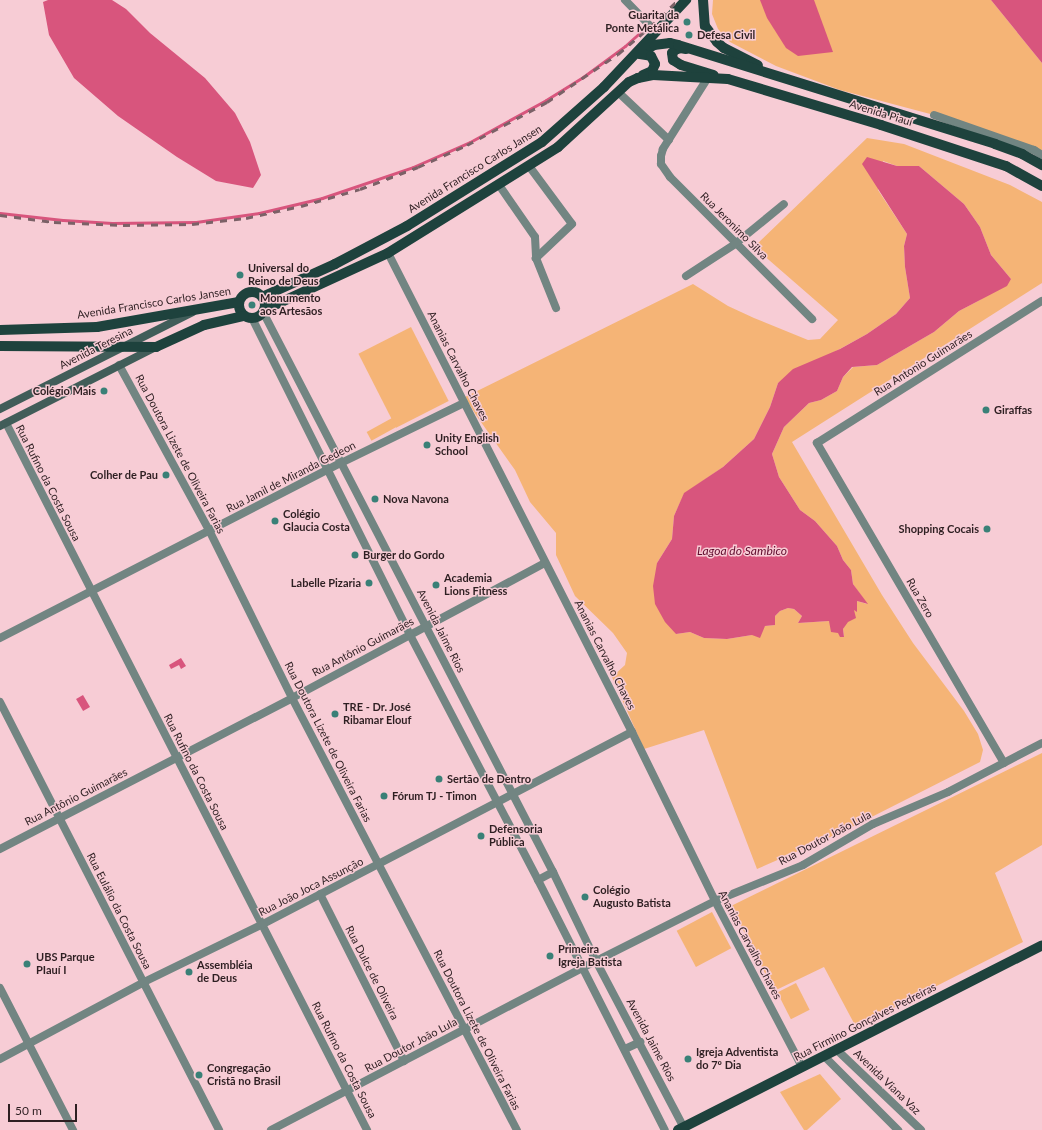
<!DOCTYPE html>
<meta charset="utf-8">
<style>
body{margin:0}
#map{position:relative;width:1042px;height:1130px;overflow:hidden;background:#f7ccd5;font-family:Lato,sans-serif}
div>[style]{position:absolute}
.green>*{inset:0;background:#f5b476;transform-origin:0 0}
.water>*{inset:0;background:#d8557d;transform-origin:0 0}
.stream>*{height:3px;margin:-1.5px;padding:0 1.5px;transform-origin:1.5px;border-radius:1.5px;background:#d8557d}
.pedestrian>*{height:8px;margin:-4px;padding:0 4px;transform-origin:4px;border-radius:4px;background:#728582}
.minor>*{height:8px;margin:-4px;padding:0 4px;transform-origin:4px;border-radius:4px;background:#728582}
.tertiary>*{height:8px;margin:-4px;padding:0 4px;transform-origin:4px;border-radius:4px;background:#728582}
.secondary>*{height:8px;margin:-4px;padding:0 4px;transform-origin:4px;border-radius:4px;background:#415d59}
.primary>*{height:10px;margin:-5px;padding:0 5px;transform-origin:5px;border-radius:5px;background:#1e423d}
.primary>.ring{margin:-5px;padding:0;box-sizing:content-box;background:none;border:10px solid #1e423d;border-radius:50%}
.rail>*{height:3px;margin-top:-1.5px;transform-origin:0;background:repeating-linear-gradient(90deg,#7b6167 0 7px,transparent 0 14px)}
.dots>*{width:11px;height:11px;translate:-50% -50%;box-sizing:border-box;border:2px solid #f7ccd5;border-radius:50%}
span{translate:-50% -50%;white-space:nowrap;text-align:center;line-height:1.15;-webkit-text-stroke:3px #f7ccd5;paint-order:stroke}
.poi-label{font-size:11px;color:#2e1f22;font-weight:700}
.right{translate:-100% -50%;text-align:right}
.left{translate:0 -50%;text-align:left}
.street-label{font-size:11px;color:#2e1f22}
.water-label{font-size:12px;color:#600b2d;font-style:italic}
.scale{position:absolute;left:8px;top:1104px;width:69px;height:18px;box-sizing:border-box;border:2px solid #2e1f22;border-top:0;padding-left:5px;font-size:12px;line-height:14px;white-space:nowrap;color:#2e1f22;-webkit-text-stroke:3px #f7ccd5;paint-order:stroke}
</style>
<div id="map">
<div class="green">
<i style="clip-path:polygon(713px 0,991px 0,1042px 63px,1042px 155px,934px 115px,840px 90px,776px 66px,730px 42px,718px 29px,712px 14px)"></i>
<i style="clip-path:polygon(evenodd,867px 138px,904px 144px,1010px 185px,1042px 202px,1042px 283px,792px 442px,882px 595px,913px 643px,964px 711px,978px 734px,983px 750px,980px 762px,844px 831px,757px 869px,704px 730px,644px 749px,612px 677px,625px 665px,627px 653px,613px 633px,575px 596px,556px 555px,556px 533px,530px 502px,515px 470px,476px 415px,465px 397px,693px 284px,728px 306px,754px 318px,808px 340px,820px 339px,838px 320px,754px 247px,867px 138px,883px 161px,897px 166px,919px 166px,964px 204px,980px 227px,991px 255px,1011px 279px,980px 300px,959px 311px,934px 332px,877px 365px,853px 367px,843px 377px,837px 391px,821px 400px,809px 403px,784px 427px,772px 454px,779px 477px,800px 510px,815px 521px,837px 546px,843px 560px,851px 570px,853px 584px,867px 604px,857px 601px,843px 629px,844px 637px,829px 621px,798px 623px,802px 616px,794px 609px,788px 608px,780px 611px,775px 616px,775px 625px,765px 626px,752px 635px,727px 639px,704px 638px,690px 632px,676px 634px,657px 563px,672px 539px,674px 516px,684px 494px,723px 467px,754px 439px,770px 407px,778px 383px,867px 334px,896px 314px,910px 298px,905px 267px,904px 246px,907px 234px,878px 190px,883px 161px)"></i>
<i style="left:411px;top:327px;width:83px;height:59px;rotate:63deg"></i>
<i style="left:392px;top:418px;width:10px;height:29px;rotate:61deg"></i>
<i style="clip-path:polygon(1042px 753px,1042px 845px,995px 873px,1023px 942px,856px 1027px,824px 967px,774px 991px,731px 906px)"></i>
<i style="left:712px;top:912px;width:41px;height:40px;rotate:62deg"></i>
<i style="left:796px;top:983px;width:30px;height:21px;rotate:63deg"></i>
<i style="clip-path:polygon(820px 1074px,841px 1099px,807px 1130px,804px 1130px,780px 1092px)"></i>
</div>
<div class="water">
<i style="clip-path:polygon(48px 0,112px 0,126px 9px,150px 33px,205px 78px,235px 113px,250px 142px,261px 175px,253px 188px,216px 181px,177px 157px,118px 116px,74px 78px,49px 35px,43px 2px)"></i>
<i style="clip-path:polygon(760px 0,814px 0,833px 52px,798px 56px,786px 48px,767px 18px)"></i>
<i style="clip-path:polygon(991px 0,1042px 0,1042px 63px)"></i>
<i style="clip-path:polygon(867px 157px,897px 166px,919px 166px,964px 204px,980px 227px,991px 255px,1011px 279px,1007px 286px,959px 311px,934px 332px,877px 365px,852px 367px,843px 377px,837px 391px,821px 400px,809px 403px,784px 427px,772px 454px,779px 477px,800px 510px,815px 521px,837px 546px,843px 560px,851px 570px,853px 584px,868px 604px,857px 601px,857px 612px,854px 610px,856px 618px,848px 622px,843px 629px,844px 637px,840px 637px,838px 633px,831px 632px,829px 621px,798px 623px,802px 616px,794px 609px,788px 608px,780px 611px,775px 616px,775px 625px,765px 626px,760px 638px,752px 635px,727px 639px,704px 638px,690px 632px,676px 634px,665px 622px,655px 604px,653px 586px,657px 563px,672px 539px,674px 516px,684px 493px,723px 467px,754px 439px,770px 407px,778px 383px,793px 369px,840px 349px,867px 334px,896px 314px,910px 298px,905px 267px,904px 246px,907px 234px,862px 164px)"></i>
<i style="clip-path:polygon(181px 658px,186px 666px,181px 669px,179px 665px,171px 669px,169px 665px)"></i>
<i style="left:83px;top:695px;width:14px;height:8px;rotate:60deg"></i>
</div>
<div class="stream">
<i style="left:0;top:213px;width:63px;rotate:6.3deg"></i>
<i style="left:63px;top:220px;width:49px;rotate:3.5deg"></i>
<i style="left:112px;top:223px;width:84px;rotate:-0.7deg"></i>
<i style="left:196px;top:222px;width:64px;rotate:-8.1deg"></i>
<i style="left:259px;top:213px;width:65px;rotate:-13.4deg"></i>
<i style="left:322px;top:198px;width:96px;rotate:-18.8deg"></i>
<i style="left:413px;top:167px;width:62px;rotate:-23.7deg"></i>
<i style="left:470px;top:142px;width:87px;rotate:-28.9deg"></i>
<i style="left:546px;top:100px;width:44px;rotate:-31.9deg"></i>
<i style="left:583px;top:77px;width:52px;rotate:-36.4deg"></i>
<i style="left:625px;top:46px;width:31px;rotate:-42deg"></i>
</div>
<div class="pedestrian">
<i style="left:934px;top:115px;width:106px;rotate:19.3deg"></i>
<i style="left:1034px;top:150px;width:9px;rotate:32deg"></i>
</div>
<div class="minor">
<i style="left:625px;top:0;width:45px;rotate:45.9deg"></i>
<i style="left:707px;top:79px;width:83px;rotate:122.2deg"></i>
<i style="left:663px;top:149px;width:7px;rotate:106deg"></i>
<i style="left:661px;top:156px;width:8px;rotate:90deg"></i>
<i style="left:661px;top:164px;width:16px;rotate:55deg"></i>
<i style="left:670px;top:177px;width:201px;rotate:45deg"></i>
<i style="left:618px;top:92px;width:70px;rotate:43.3deg"></i>
<i style="left:529px;top:166px;width:72px;rotate:53.4deg"></i>
<i style="left:572px;top:224px;width:50px;rotate:136.6deg"></i>
<i style="left:499px;top:185px;width:63px;rotate:55.3deg"></i>
<i style="left:535px;top:237px;width:21px;rotate:87deg"></i>
<i style="left:536px;top:258px;width:54px;rotate:68.2deg"></i>
<i style="left:388px;top:253px;width:538px;rotate:63.01deg"></i>
<i style="left:632px;top:732px;width:188px;rotate:63.8deg"></i>
<i style="left:715px;top:901px;width:187px;rotate:62.3deg"></i>
<i style="left:686px;top:276px;width:59px;rotate:-33.1deg"></i>
<i style="left:735px;top:244px;width:63px;rotate:-39.2deg"></i>
<i style="left:119px;top:365px;width:190px;rotate:61.4deg"></i>
<i style="left:210px;top:532px;width:185px;rotate:63.7deg"></i>
<i style="left:292px;top:698px;width:487px;rotate:62.5deg"></i>
<i style="left:6px;top:423px;width:794px;rotate:62.95deg"></i>
<i style="left:0;top:638px;width:383px;rotate:-27.2deg"></i>
<i style="left:341px;top:463px;width:137px;rotate:-26deg"></i>
<i style="left:0;top:702px;width:481px;rotate:62.9deg"></i>
<i style="left:1004px;top:763px;width:371px;rotate:-120.3deg"></i>
<i style="left:817px;top:443px;width:266px;rotate:-32.3deg"></i>
<i style="left:0;top:849px;width:329px;rotate:-27.3deg"></i>
<i style="left:292px;top:698px;width:287px;rotate:-28.1deg"></i>
<i style="left:320px;top:894px;width:187px;rotate:63.3deg"></i>
<i style="left:0;top:988px;width:160px;rotate:62.8deg"></i>
<i style="left:0;top:1059px;width:163px;rotate:-28.1deg"></i>
<i style="left:144px;top:982px;width:132px;rotate:-26deg"></i>
<i style="left:263px;top:924px;width:416px;rotate:-27.5deg"></i>
<i style="left:271px;top:1130px;width:351px;rotate:-27.5deg"></i>
<i style="left:582px;top:968px;width:149px;rotate:-26.7deg"></i>
<i style="left:715px;top:901px;width:95px;rotate:-22.2deg"></i>
<i style="left:803px;top:865px;width:81px;rotate:-30.4deg"></i>
<i style="left:873px;top:824px;width:82px;rotate:-23.1deg"></i>
<i style="left:948px;top:792px;width:106px;rotate:-27.5deg"></i>
</div>
<div class="tertiary">
<i style="left:263px;top:312px;width:631px;rotate:62.62deg"></i>
<i style="left:553px;top:872px;width:99px;rotate:64.2deg"></i>
<i style="left:596px;top:961px;width:191px;rotate:62.2deg"></i>
<i style="left:252px;top:318px;width:354px;rotate:63.5deg"></i>
<i style="left:410px;top:635px;width:276px;rotate:62.4deg"></i>
<i style="left:538px;top:880px;width:280px;rotate:63.1deg"></i>
<i style="left:538px;top:880px;width:17px;rotate:-28deg"></i>
<i style="left:625px;top:1049px;width:17px;rotate:-25deg"></i>
<i style="left:837px;top:1050px;width:116px;rotate:43.6deg"></i>
<i style="left:824px;top:1056px;width:105px;rotate:45deg"></i>
</div>
<div class="secondary">
<i style="left:0;top:409px;width:216px;rotate:-26.7deg"></i>
<i style="left:0;top:426px;width:173px;rotate:-26.9deg"></i>
</div>
<div class="primary">
<i style="left:703px;top:0;width:26px;rotate:86deg"></i>
<i style="left:705px;top:26px;width:20px;rotate:53deg"></i>
<i style="left:717px;top:42px;width:9px;rotate:41deg"></i>
<i style="left:724px;top:48px;width:38px;rotate:27deg"></i>
<i style="left:686px;top:49px;width:6px;rotate:-171deg"></i>
<i style="left:680px;top:48px;width:5px;rotate:158deg"></i>
<i style="left:675px;top:50px;width:4px;rotate:135deg"></i>
<i style="left:672px;top:53px;width:7px;rotate:82deg"></i>
<i style="left:673px;top:60px;width:9px;rotate:32deg"></i>
<i style="left:681px;top:65px;width:34px;rotate:17deg"></i>
<i style="left:640px;top:54px;width:17px;rotate:-33deg"></i>
<i style="left:654px;top:45px;width:16px;rotate:-7deg"></i>
<i style="left:670px;top:43px;width:8px;rotate:14deg"></i>
<i style="left:678px;top:45px;width:332px;rotate:17.3deg"></i>
<i style="left:995px;top:144px;width:29px;rotate:20deg"></i>
<i style="left:1022px;top:154px;width:23px;rotate:29deg"></i>
<i style="left:640px;top:54px;width:11px;rotate:10deg"></i>
<i style="left:651px;top:56px;width:9px;rotate:63deg"></i>
<i style="left:655px;top:64px;width:8px;rotate:113deg"></i>
<i style="left:652px;top:71px;width:10px;rotate:156deg"></i>
<i class="ring" style="left:239px;top:292px;width:16px;height:16px"></i>
<i style="left:262px;top:297px;width:80px;rotate:-24.3deg"></i>
<i style="left:335px;top:264px;width:81px;rotate:-27.8deg"></i>
<i style="left:407px;top:226px;width:159px;rotate:-31.9deg"></i>
<i style="left:542px;top:142px;width:83px;rotate:-41.6deg"></i>
<i style="left:604px;top:87px;width:120px;rotate:-46.7deg"></i>
<i style="left:264px;top:310px;width:136px;rotate:-24.7deg"></i>
<i style="left:388px;top:253px;width:200px;rotate:-31.9deg"></i>
<i style="left:558px;top:147px;width:96px;rotate:-42.5deg"></i>
<i style="left:629px;top:82px;width:10px;rotate:-24deg"></i>
<i style="left:638px;top:78px;width:15px;rotate:-11deg"></i>
<i style="left:653px;top:75px;width:75px;rotate:3.1deg"></i>
<i style="left:728px;top:79px;width:160px;rotate:16.7deg"></i>
<i style="left:881px;top:125px;width:132px;rotate:18.2deg"></i>
<i style="left:1006px;top:166px;width:41px;rotate:29.1deg"></i>
<i style="left:0;top:330px;width:97px;rotate:-1.8deg"></i>
<i style="left:97px;top:327px;width:144px;rotate:-10deg"></i>
<i style="left:0;top:346px;width:156px;rotate:0.4deg"></i>
<i style="left:156px;top:347px;width:53px;rotate:-24.6deg"></i>
<i style="left:204px;top:325px;width:41px;rotate:-12.7deg"></i>
<i style="left:678px;top:1130px;width:408px;rotate:-26.9deg"></i>
</div>
<div class="rail">
<i style="left:0;top:215px;width:54px;rotate:7.4deg"></i>
<i style="left:54px;top:222px;width:69px;rotate:2.5deg"></i>
<i style="left:123px;top:225px;width:69px;rotate:-0.8deg"></i>
<i style="left:192px;top:224px;width:54px;rotate:-6.3deg"></i>
<i style="left:246px;top:218px;width:56px;rotate:-12.3deg"></i>
<i style="left:301px;top:206px;width:61px;rotate:-16.1deg"></i>
<i style="left:360px;top:189px;width:62px;rotate:-20.8deg"></i>
<i style="left:418px;top:167px;width:54px;rotate:-24.2deg"></i>
<i style="left:467px;top:145px;width:91px;rotate:-28.3deg"></i>
<i style="left:547px;top:102px;width:86px;rotate:-34.1deg"></i>
<i style="left:618px;top:54px;width:42px;rotate:-40.2deg"></i>
<i style="left:650px;top:27px;width:39px;rotate:-44deg"></i>
</div>
<div class="dots">
<i style="left:687px;top:22px;background:#3a8077"></i>
<i style="left:689px;top:35px;background:#3a8077"></i>
<i style="left:240px;top:275px;background:#3a8077"></i>
<i style="left:252px;top:305px;background:#3a8077"></i>
<i style="left:104px;top:391px;background:#3a8077"></i>
<i style="left:986px;top:410px;background:#3a8077"></i>
<i style="left:427px;top:445px;background:#3a8077"></i>
<i style="left:166px;top:475px;background:#3a8077"></i>
<i style="left:375px;top:499px;background:#3a8077"></i>
<i style="left:275px;top:521px;background:#3a8077"></i>
<i style="left:987px;top:529px;background:#3a8077"></i>
<i style="left:355px;top:555px;background:#3a8077"></i>
<i style="left:369px;top:583px;background:#3a8077"></i>
<i style="left:436px;top:585px;background:#3a8077"></i>
<i style="left:335px;top:714px;background:#3a8077"></i>
<i style="left:439px;top:779px;background:#3a8077"></i>
<i style="left:384px;top:796px;background:#3a8077"></i>
<i style="left:481px;top:836px;background:#3a8077"></i>
<i style="left:585px;top:897px;background:#3a8077"></i>
<i style="left:550px;top:956px;background:#3a8077"></i>
<i style="left:27px;top:964px;background:#3a8077"></i>
<i style="left:189px;top:972px;background:#3a8077"></i>
<i style="left:688px;top:1059px;background:#3a8077"></i>
<i style="left:199px;top:1075px;background:#3a8077"></i>
</div>
<div class="poi-label">
<span class="right" style="left:679px;top:22px">Guarita da<br>Ponte Metálica</span>
<span class="left" style="left:697px;top:35px">Defesa Civil</span>
<span class="left" style="left:248px;top:275px">Universal do<br>Reino de Deus</span>
<span class="left" style="left:260px;top:305px">Monumento<br>aos Artesãos</span>
<span class="right" style="left:96px;top:391px">Colégio Mais</span>
<span class="left" style="left:994px;top:410px">Giraffas</span>
<span class="left" style="left:435px;top:445px">Unity English<br>School</span>
<span class="right" style="left:158px;top:475px">Colher de Pau</span>
<span class="left" style="left:383px;top:499px">Nova Navona</span>
<span class="left" style="left:283px;top:521px">Colégio<br>Glaucia Costa</span>
<span class="right" style="left:979px;top:529px">Shopping Cocais</span>
<span class="left" style="left:363px;top:555px">Burger do Gordo</span>
<span class="left" style="left:444px;top:585px">Academia<br>Lions Fitness</span>
<span class="right" style="left:361px;top:583px">Labelle Pizaria</span>
<span class="left" style="left:343px;top:714px">TRE - Dr. José<br>Ribamar Elouf</span>
<span class="left" style="left:447px;top:779px">Sertão de Dentro</span>
<span class="left" style="left:392px;top:796px">Fórum TJ - Timon</span>
<span class="left" style="left:489px;top:836px">Defensoria<br>Pública</span>
<span class="left" style="left:593px;top:897px">Colégio<br>Augusto Batista</span>
<span class="left" style="left:558px;top:956px">Primeira<br>Igreja Batista</span>
<span class="left" style="left:36px;top:964px">UBS Parque<br>PIauí I</span>
<span class="left" style="left:197px;top:972px">Assembléia<br>de Deus</span>
<span class="left" style="left:696px;top:1059px">Igreja Adventista<br>do 7º Dia</span>
<span class="left" style="left:207px;top:1075px">Congregação<br>Cristã no Brasil</span>
</div>
<div class="street-label">
<span style="left:881px;top:113px;rotate:17deg">Avenida Piauí</span>
<span style="left:475px;top:169px;rotate:-32deg">Avenida Francisco Carlos Jansen</span>
<span style="left:734px;top:226px;rotate:45deg">Rua Jeronimo Silva</span>
<span style="left:154px;top:303px;rotate:-9deg">Avenida Francisco Carlos Jansen</span>
<span style="left:96px;top:348px;rotate:-27deg">Avenida Teresina</span>
<span style="left:923px;top:363px;rotate:-32deg">Rua Antonio Guimarães</span>
<span style="left:458px;top:366px;rotate:63deg">Ananias Carvalho Chaves</span>
<span style="left:180px;top:454px;rotate:62deg">Rua Doutora Lizete de Oliveira Farias</span>
<span style="left:291px;top:477px;rotate:-27deg">Rua Jamil de Miranda Gedeon</span>
<span style="left:48px;top:483px;rotate:63deg">Rua Rufino da Costa Sousa</span>
<span style="left:920px;top:598px;rotate:60deg">Rua Zero</span>
<span style="left:441px;top:631px;rotate:63deg">Avenida Jaime Rios</span>
<span style="left:363px;top:647px;rotate:-28deg">Rua Antônio Guimarães</span>
<span style="left:605px;top:655px;rotate:63deg">Ananias Carvalho Chaves</span>
<span style="left:328px;top:742px;rotate:63deg">Rua Doutora Lizete de Oliveira Farias</span>
<span style="left:196px;top:772px;rotate:63deg">Rua Rufino da Costa Sousa</span>
<span style="left:76px;top:797px;rotate:-27deg">Rua Antônio Guimarães</span>
<span style="left:825px;top:838px;rotate:-28deg">Rua Doutor João Lula</span>
<span style="left:311px;top:887px;rotate:-27deg">Rua João Joca Assunção</span>
<span style="left:119px;top:911px;rotate:63deg">Rua Eulálio da Costa Sousa</span>
<span style="left:750px;top:945px;rotate:62deg">Ananias Carvalho Chaves</span>
<span style="left:372px;top:973px;rotate:63deg">Rua Dulce de Oliveira</span>
<span style="left:865px;top:1022px;rotate:-27deg">Rua Firmino Gonçalves Pedreiras</span>
<span style="left:477px;top:1030px;rotate:63deg">Rua Doutora Lizete de Oliveira Farias</span>
<span style="left:651px;top:1040px;rotate:62deg">Avenida Jaime Rios</span>
<span style="left:411px;top:1045px;rotate:-28deg">Rua Doutor João Lula</span>
<span style="left:344px;top:1060px;rotate:63deg">Rua Rufino da Costa Sousa</span>
<span style="left:887px;top:1082px;rotate:44deg">Avenida Viana Vaz</span>
</div>
<div class="water-label">
<span style="left:742px;top:551px">Lagoa do Sambico</span>
</div>
<div class="scale">50 m</div>
</div>
